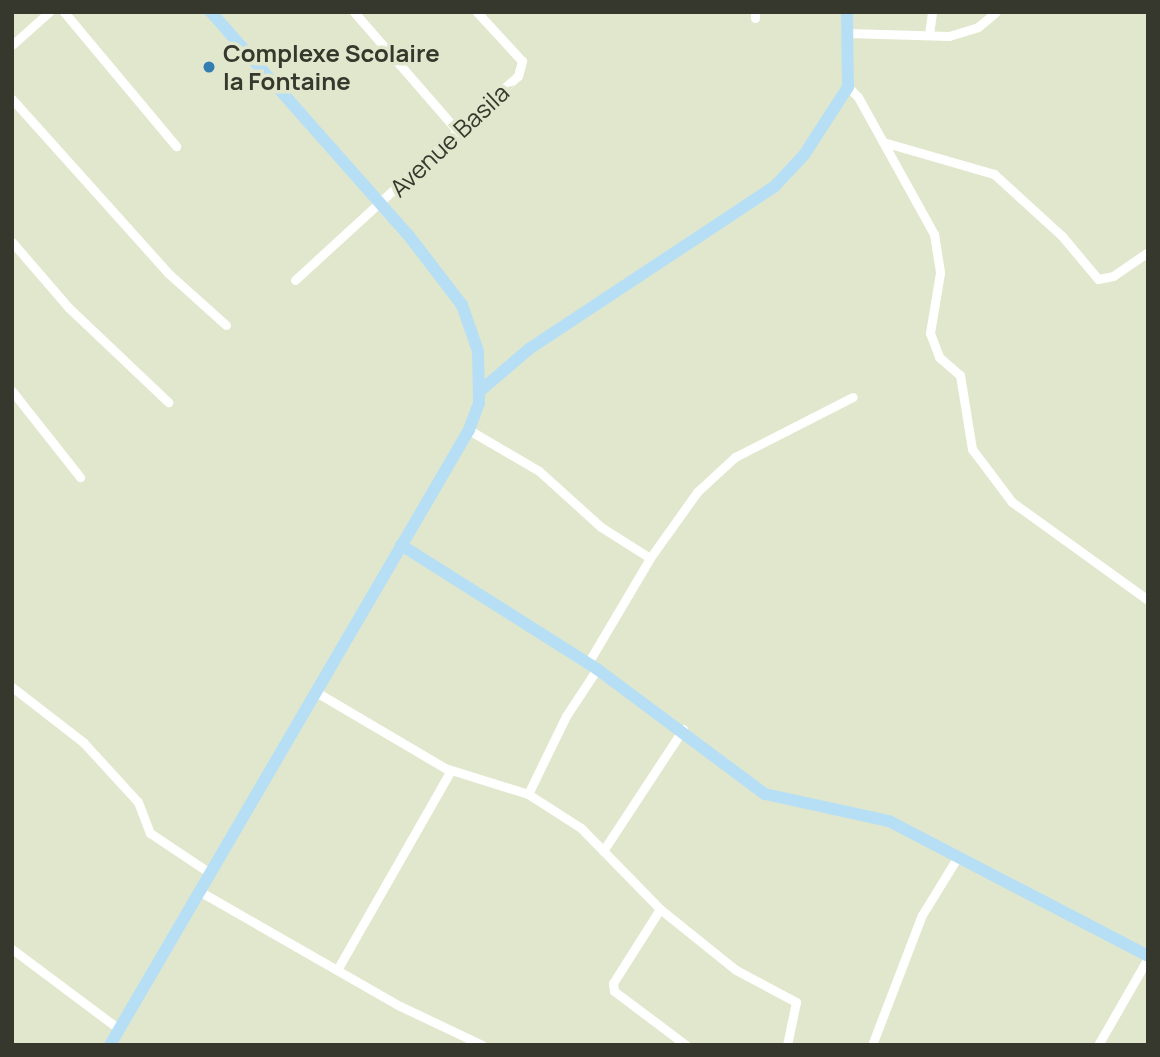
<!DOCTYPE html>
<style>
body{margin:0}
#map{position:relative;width:1160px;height:1057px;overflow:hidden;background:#e1e7cc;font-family:Manrope,sans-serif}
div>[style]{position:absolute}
.street>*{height:9px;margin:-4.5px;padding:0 4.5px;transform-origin:4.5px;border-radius:4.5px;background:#fff}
.secondary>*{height:12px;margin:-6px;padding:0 6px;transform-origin:6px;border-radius:6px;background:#b6dff6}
.dots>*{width:19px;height:19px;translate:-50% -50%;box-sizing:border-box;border:4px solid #e1e7cc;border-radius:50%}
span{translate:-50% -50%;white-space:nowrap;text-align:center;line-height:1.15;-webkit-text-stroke:7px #e1e7cc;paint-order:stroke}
.poi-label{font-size:24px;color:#36382d;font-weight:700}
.left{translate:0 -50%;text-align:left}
.street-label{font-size:24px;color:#36382d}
.frame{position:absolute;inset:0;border:14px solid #36382d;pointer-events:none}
</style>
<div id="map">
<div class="street">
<i style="left:64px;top:12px;width:175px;rotate:50.1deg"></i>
<i style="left:354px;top:12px;width:160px;rotate:49deg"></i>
<i style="left:755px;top:12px;width:6px;rotate:90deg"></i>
<i style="left:848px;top:33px;width:101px;rotate:1.7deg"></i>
<i style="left:949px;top:36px;width:30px;rotate:-17deg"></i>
<i style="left:978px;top:27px;width:23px;rotate:-40deg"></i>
<i style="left:929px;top:34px;width:22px;rotate:-82deg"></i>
<i style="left:12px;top:45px;width:50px;rotate:-41.7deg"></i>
<i style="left:848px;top:87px;width:14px;rotate:45deg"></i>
<i style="left:858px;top:97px;width:157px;rotate:61deg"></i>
<i style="left:934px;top:234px;width:39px;rotate:81deg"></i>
<i style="left:940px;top:273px;width:61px;rotate:99.5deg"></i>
<i style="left:930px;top:333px;width:26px;rotate:69deg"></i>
<i style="left:939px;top:357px;width:28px;rotate:41deg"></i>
<i style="left:960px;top:375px;width:75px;rotate:80.8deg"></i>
<i style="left:972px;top:449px;width:66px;rotate:53deg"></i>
<i style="left:1012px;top:502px;width:168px;rotate:35.8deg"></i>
<i style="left:12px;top:99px;width:234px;rotate:48.1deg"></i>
<i style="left:168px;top:273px;width:78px;rotate:41.9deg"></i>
<i style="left:883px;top:142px;width:116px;rotate:16.1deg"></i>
<i style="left:994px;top:174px;width:92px;rotate:42.4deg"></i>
<i style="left:1062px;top:236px;width:56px;rotate:50.1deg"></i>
<i style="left:1098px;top:279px;width:15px;rotate:-11deg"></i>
<i style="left:1113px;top:276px;width:42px;rotate:-34.4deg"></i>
<i style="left:12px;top:242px;width:87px;rotate:49.2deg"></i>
<i style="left:69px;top:308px;width:137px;rotate:43.5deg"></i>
<i style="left:295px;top:280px;width:302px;rotate:-42.5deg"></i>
<i style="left:518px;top:76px;width:16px;rotate:-75deg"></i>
<i style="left:522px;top:61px;width:67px;rotate:-132.6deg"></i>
<i style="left:12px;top:391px;width:110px;rotate:51.7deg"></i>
<i style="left:469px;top:430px;width:81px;rotate:30.4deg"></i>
<i style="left:539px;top:471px;width:84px;rotate:42.1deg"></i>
<i style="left:601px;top:527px;width:58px;rotate:32.3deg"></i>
<i style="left:588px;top:663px;width:122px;rotate:-59.4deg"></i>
<i style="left:650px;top:558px;width:81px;rotate:-54.5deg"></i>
<i style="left:697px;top:492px;width:52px;rotate:-42.6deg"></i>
<i style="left:735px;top:457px;width:132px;rotate:-27deg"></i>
<i style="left:12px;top:687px;width:90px;rotate:37.8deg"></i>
<i style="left:83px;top:742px;width:81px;rotate:47.5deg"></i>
<i style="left:138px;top:802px;width:33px;rotate:69deg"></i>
<i style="left:150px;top:833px;width:72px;rotate:33.7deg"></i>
<i style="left:316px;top:692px;width:150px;rotate:30.5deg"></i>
<i style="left:445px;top:768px;width:87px;rotate:17.4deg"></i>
<i style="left:528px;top:794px;width:63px;rotate:32.7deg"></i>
<i style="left:581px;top:828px;width:113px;rotate:45.7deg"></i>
<i style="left:660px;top:909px;width:88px;rotate:122.4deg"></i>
<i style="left:613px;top:983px;width:8px;rotate:83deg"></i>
<i style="left:614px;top:991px;width:90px;rotate:36.9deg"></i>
<i style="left:528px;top:794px;width:87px;rotate:-64deg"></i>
<i style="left:566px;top:716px;width:56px;rotate:-56.6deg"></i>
<i style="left:603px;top:851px;width:146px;rotate:-56.7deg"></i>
<i style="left:199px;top:891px;width:232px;rotate:29.8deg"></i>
<i style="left:400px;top:1006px;width:91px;rotate:25.4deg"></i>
<i style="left:660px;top:909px;width:97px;rotate:38.8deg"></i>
<i style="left:736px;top:970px;width:68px;rotate:28.1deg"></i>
<i style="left:796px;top:1002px;width:44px;rotate:101.8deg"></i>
<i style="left:12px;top:949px;width:134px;rotate:36.8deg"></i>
<i style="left:337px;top:970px;width:228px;rotate:-60.3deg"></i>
<i style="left:872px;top:1045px;width:139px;rotate:-69deg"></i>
<i style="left:922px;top:915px;width:67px;rotate:-58.4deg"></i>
<i style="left:1098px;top:1045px;width:100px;rotate:-60.1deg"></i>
</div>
<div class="secondary">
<i style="left:480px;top:391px;width:65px;rotate:-40.6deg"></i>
<i style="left:529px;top:349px;width:294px;rotate:-33.5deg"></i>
<i style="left:774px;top:187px;width:44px;rotate:-46.8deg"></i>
<i style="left:804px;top:155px;width:81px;rotate:-57.1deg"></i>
<i style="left:848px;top:87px;width:75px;rotate:-90.8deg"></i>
<i style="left:401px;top:545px;width:232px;rotate:32.3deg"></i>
<i style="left:597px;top:669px;width:209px;rotate:36.7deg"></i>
<i style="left:765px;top:794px;width:127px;rotate:12.3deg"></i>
<i style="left:889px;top:821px;width:292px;rotate:27.5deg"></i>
<i style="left:110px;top:1045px;width:712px;rotate:-59.73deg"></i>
<i style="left:469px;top:430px;width:29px;rotate:-70deg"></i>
<i style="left:479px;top:403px;width:52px;rotate:-91.1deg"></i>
<i style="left:478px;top:351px;width:49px;rotate:-109.2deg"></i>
<i style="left:462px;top:305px;width:87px;rotate:-127.5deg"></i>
<i style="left:409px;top:236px;width:299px;rotate:-131.5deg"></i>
</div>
<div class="dots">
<i style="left:209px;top:67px;background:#347db1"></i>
</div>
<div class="poi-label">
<span class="left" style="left:223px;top:67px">Complexe Scolaire<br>la Fontaine</span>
</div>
<div class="street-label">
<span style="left:449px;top:140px;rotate:-43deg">Avenue Basila</span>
</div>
<div class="frame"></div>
</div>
